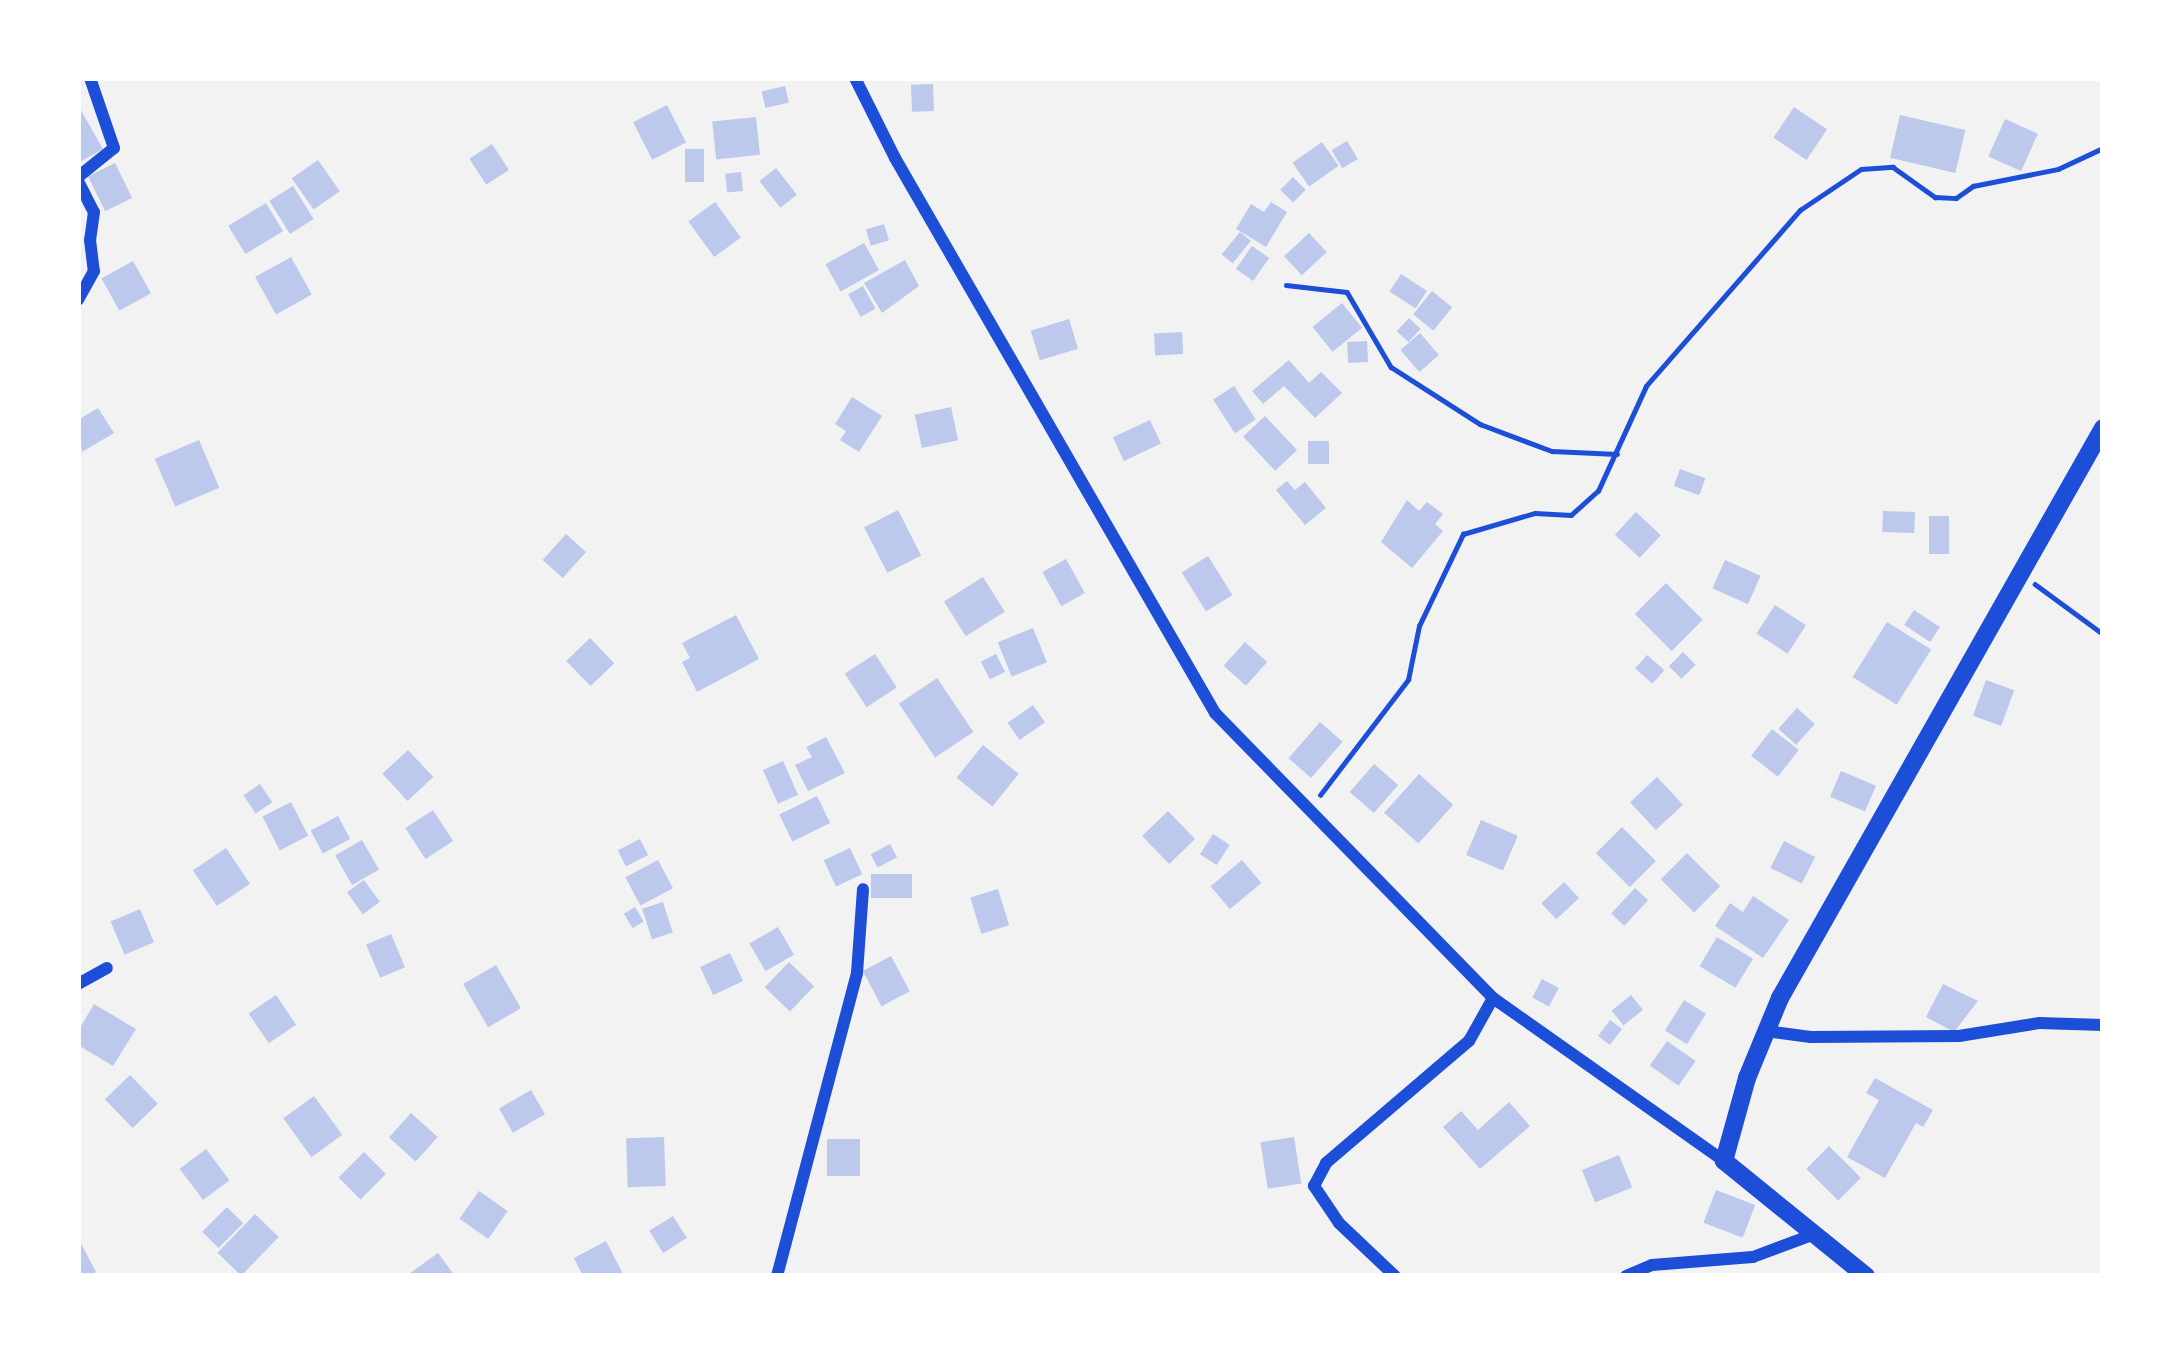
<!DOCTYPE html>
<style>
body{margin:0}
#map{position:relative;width:2181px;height:1354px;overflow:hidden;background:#f2f2f2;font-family:Arial,sans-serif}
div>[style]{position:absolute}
.building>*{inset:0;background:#bdc9ec;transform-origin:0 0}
.path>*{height:4.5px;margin:-2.25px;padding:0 2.25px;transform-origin:2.25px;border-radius:2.25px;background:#1d4ed8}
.minor>*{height:12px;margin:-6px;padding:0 6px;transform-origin:6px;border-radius:6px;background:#1d4ed8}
.primary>*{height:18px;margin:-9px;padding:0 9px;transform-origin:9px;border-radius:9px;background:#1d4ed8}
span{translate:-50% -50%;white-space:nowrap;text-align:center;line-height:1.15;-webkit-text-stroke:12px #fff;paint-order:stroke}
.frame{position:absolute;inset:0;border:81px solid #fff;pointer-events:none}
</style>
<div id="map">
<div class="building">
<i style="left:933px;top:84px;width:27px;height:22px;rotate:88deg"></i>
<i style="left:785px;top:86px;width:17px;height:24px;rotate:77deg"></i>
<i style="clip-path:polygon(78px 105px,103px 149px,78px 163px)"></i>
<i style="left:667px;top:105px;width:42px;height:38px;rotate:63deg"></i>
<i style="left:1794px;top:107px;width:40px;height:37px;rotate:34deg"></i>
<i style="left:1900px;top:115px;width:67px;height:44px;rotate:13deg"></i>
<i style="left:756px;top:117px;width:38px;height:44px;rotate:84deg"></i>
<i style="left:2005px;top:119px;width:36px;height:41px;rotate:24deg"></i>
<i style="left:1347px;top:141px;width:21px;height:18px;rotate:59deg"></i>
<i style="left:1322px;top:142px;width:29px;height:36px;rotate:55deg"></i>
<i style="left:492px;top:144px;width:31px;height:27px;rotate:57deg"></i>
<i style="left:685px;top:149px;width:19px;height:33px"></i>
<i style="left:318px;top:160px;width:38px;height:32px;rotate:55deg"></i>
<i style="left:115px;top:163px;width:39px;height:30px;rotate:64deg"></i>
<i style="left:776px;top:168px;width:34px;height:21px;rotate:52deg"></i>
<i style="left:741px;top:172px;width:19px;height:16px;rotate:84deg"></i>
<i style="left:1293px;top:177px;width:18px;height:18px;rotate:45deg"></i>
<i style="left:293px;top:186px;width:39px;height:28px;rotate:58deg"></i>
<i style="left:715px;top:202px;width:44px;height:33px;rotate:54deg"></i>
<i style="clip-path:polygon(1271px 202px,1287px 212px,1266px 247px,1236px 229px,1251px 204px,1264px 212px)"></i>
<i style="left:266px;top:203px;width:33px;height:44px;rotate:59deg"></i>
<i style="left:884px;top:224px;width:17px;height:19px;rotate:73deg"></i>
<i style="left:1240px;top:232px;width:14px;height:29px;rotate:39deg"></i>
<i style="left:1309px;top:233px;width:26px;height:34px;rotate:47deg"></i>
<i style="left:864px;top:243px;width:31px;height:44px;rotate:61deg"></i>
<i style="left:1252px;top:246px;width:21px;height:28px;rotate:35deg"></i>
<i style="left:291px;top:257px;width:43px;height:41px;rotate:61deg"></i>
<i style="clip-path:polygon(905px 260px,919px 286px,882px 313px,864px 283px)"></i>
<i style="left:133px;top:261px;width:37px;height:36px;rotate:61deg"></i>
<i style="left:1401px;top:274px;width:31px;height:21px;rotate:33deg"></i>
<i style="left:863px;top:286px;width:26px;height:17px;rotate:61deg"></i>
<i style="left:1432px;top:291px;width:26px;height:30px;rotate:39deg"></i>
<i style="left:1342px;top:303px;width:32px;height:38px;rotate:51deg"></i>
<i style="left:1409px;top:318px;width:16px;height:18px;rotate:43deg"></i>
<i style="left:1069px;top:319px;width:31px;height:40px;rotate:73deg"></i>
<i style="left:1182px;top:332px;width:22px;height:28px;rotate:87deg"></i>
<i style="left:1420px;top:333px;width:29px;height:26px;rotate:49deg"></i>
<i style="left:1367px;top:341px;width:21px;height:20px;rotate:87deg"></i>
<i style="clip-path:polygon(1289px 360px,1309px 383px,1321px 372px,1342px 393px,1315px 418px,1284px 386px,1263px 404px,1252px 391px)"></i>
<i style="left:1234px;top:386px;width:40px;height:25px;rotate:57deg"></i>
<i style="clip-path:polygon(852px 397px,882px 416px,859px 452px,840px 440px,846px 431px,835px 424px)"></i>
<i style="left:951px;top:407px;width:34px;height:37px;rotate:78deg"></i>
<i style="clip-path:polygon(98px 408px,114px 433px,82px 452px,78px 420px)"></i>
<i style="left:1265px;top:416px;width:47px;height:30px;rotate:47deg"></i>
<i style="left:1150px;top:420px;width:26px;height:41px;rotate:65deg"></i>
<i style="left:199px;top:440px;width:52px;height:48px;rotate:67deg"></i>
<i style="left:1308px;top:441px;width:21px;height:23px"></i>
<i style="left:1680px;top:469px;width:27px;height:18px;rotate:20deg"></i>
<i style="clip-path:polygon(1287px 481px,1295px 490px,1305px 482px,1326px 508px,1305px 525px,1276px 490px)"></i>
<i style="clip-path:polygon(1407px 500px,1419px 511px,1427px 502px,1443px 514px,1435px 524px,1443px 531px,1412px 568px,1381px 542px)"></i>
<i style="left:898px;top:510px;width:51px;height:38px;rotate:63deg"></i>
<i style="left:1883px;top:511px;width:32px;height:21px;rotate:2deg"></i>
<i style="left:1636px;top:512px;width:34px;height:31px;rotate:43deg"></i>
<i style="left:1929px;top:516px;width:20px;height:38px"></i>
<i style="left:566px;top:534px;width:27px;height:35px;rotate:42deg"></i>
<i style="left:1208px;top:556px;width:46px;height:31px;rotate:58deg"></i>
<i style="left:1066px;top:559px;width:39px;height:27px;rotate:61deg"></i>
<i style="left:1725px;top:560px;width:39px;height:31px;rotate:24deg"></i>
<i style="left:983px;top:577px;width:41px;height:46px;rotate:58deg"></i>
<i style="left:1666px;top:583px;width:52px;height:44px;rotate:45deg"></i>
<i style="left:1775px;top:605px;width:37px;height:34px;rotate:33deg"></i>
<i style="left:1914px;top:610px;width:31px;height:18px;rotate:33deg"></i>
<i style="clip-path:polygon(736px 615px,759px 659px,697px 692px,682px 662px,690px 658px,682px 643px)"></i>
<i style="left:1887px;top:622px;width:52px;height:65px;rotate:32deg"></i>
<i style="left:1033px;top:628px;width:37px;height:38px;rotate:68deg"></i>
<i style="left:590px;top:638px;width:35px;height:33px;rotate:46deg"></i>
<i style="left:1245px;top:642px;width:30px;height:32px;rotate:42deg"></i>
<i style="left:1683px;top:652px;width:18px;height:20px;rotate:45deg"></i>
<i style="left:875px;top:654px;width:40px;height:36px;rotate:57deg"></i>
<i style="left:996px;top:654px;width:20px;height:17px;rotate:63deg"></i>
<i style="left:1647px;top:655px;width:23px;height:18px;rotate:41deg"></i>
<i style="left:937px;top:678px;width:65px;height:46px;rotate:56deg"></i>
<i style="left:1986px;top:680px;width:30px;height:38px;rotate:20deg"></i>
<i style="left:1033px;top:705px;width:21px;height:31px;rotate:55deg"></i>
<i style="left:1797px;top:708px;width:24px;height:28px;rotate:42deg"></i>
<i style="left:1320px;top:722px;width:30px;height:48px;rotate:41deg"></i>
<i style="left:1772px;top:729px;width:34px;height:34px;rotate:38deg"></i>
<i style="clip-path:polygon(826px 737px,845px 773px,808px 791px,795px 765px,812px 757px,806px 747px)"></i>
<i style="left:983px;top:745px;width:46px;height:42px;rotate:39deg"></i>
<i style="left:408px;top:750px;width:37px;height:35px;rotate:47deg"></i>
<i style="left:783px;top:761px;width:37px;height:22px;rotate:66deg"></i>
<i style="left:1374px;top:764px;width:32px;height:37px;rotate:41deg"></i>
<i style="left:1841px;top:771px;width:38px;height:28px;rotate:23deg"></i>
<i style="left:1419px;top:774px;width:46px;height:52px;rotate:42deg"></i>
<i style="left:1657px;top:777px;width:38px;height:37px;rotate:47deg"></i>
<i style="left:260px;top:784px;width:22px;height:20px;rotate:56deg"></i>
<i style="left:817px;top:796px;width:30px;height:42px;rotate:64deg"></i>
<i style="left:291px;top:802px;width:38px;height:32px;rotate:63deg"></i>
<i style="left:433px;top:810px;width:37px;height:33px;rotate:57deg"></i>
<i style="left:1168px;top:811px;width:39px;height:36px;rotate:46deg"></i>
<i style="left:338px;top:816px;width:26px;height:31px;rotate:62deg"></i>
<i style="left:1481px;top:820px;width:40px;height:38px;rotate:23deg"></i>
<i style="left:1622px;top:827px;width:48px;height:37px;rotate:45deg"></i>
<i style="left:1213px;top:834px;width:20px;height:24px;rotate:33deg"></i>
<i style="left:640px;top:839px;width:18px;height:25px;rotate:63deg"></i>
<i style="left:362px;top:840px;width:34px;height:31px;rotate:60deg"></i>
<i style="left:1784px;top:841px;width:35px;height:30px;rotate:27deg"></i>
<i style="left:890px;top:844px;width:15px;height:22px;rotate:62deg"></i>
<i style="left:226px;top:848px;width:43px;height:40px;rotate:56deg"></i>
<i style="left:850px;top:848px;width:29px;height:29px;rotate:65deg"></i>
<i style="left:1687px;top:853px;width:47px;height:37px;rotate:45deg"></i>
<i style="left:658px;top:860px;width:32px;height:37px;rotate:62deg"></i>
<i style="left:1242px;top:860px;width:30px;height:41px;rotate:50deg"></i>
<i style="left:871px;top:874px;width:41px;height:24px"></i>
<i style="left:364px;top:880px;width:27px;height:21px;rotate:54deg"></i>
<i style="left:1564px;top:882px;width:22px;height:31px;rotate:47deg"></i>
<i style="left:1635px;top:888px;width:18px;height:35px;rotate:43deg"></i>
<i style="left:998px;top:889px;width:38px;height:29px;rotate:73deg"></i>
<i style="clip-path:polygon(1753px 896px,1789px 920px,1763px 958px,1715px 926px,1730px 903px,1743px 912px)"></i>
<i style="left:663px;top:902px;width:32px;height:22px;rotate:72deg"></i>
<i style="left:635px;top:907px;width:17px;height:13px;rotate:59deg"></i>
<i style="left:140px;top:909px;width:36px;height:32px;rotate:67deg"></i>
<i style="left:778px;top:927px;width:32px;height:33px;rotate:60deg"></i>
<i style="left:391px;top:934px;width:36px;height:27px;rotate:67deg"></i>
<i style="left:1717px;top:937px;width:42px;height:34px;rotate:31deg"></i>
<i style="left:730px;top:953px;width:31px;height:33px;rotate:65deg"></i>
<i style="left:891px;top:956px;width:40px;height:32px;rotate:62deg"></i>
<i style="left:789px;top:962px;width:35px;height:35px;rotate:44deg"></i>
<i style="left:496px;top:965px;width:50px;height:38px;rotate:60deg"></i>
<i style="left:1542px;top:979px;width:19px;height:21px;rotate:28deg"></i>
<i style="clip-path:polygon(1943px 984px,1978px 1001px,1954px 1032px,1926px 1017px)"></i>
<i style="left:276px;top:995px;width:36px;height:33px;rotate:56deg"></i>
<i style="left:1631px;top:995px;width:19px;height:25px;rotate:51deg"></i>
<i style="left:1684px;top:1000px;width:26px;height:36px;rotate:32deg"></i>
<i style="clip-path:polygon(94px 1004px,136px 1029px,113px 1066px,78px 1045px,78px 1031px)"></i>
<i style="left:1610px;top:1020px;width:15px;height:20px;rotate:37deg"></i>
<i style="left:1667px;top:1041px;width:35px;height:30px;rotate:35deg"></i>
<i style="left:130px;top:1075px;width:40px;height:35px;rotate:46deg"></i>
<i style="clip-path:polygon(1875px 1078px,1933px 1110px,1923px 1127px,1916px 1123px,1885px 1178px,1847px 1157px,1879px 1100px,1866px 1093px)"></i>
<i style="left:531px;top:1090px;width:28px;height:37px;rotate:60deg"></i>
<i style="left:314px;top:1096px;width:48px;height:38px;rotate:54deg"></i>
<i style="clip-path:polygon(1509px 1102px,1530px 1126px,1480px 1169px,1443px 1127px,1461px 1111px,1478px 1130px)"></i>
<i style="left:411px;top:1113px;width:36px;height:33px;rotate:42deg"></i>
<i style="left:664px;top:1137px;width:49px;height:38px;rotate:88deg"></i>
<i style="left:1294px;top:1137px;width:47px;height:34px;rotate:81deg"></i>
<i style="left:827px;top:1139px;width:33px;height:37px"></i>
<i style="left:1829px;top:1146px;width:45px;height:32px;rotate:45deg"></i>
<i style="left:206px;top:1149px;width:39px;height:33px;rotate:53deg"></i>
<i style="left:364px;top:1152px;width:31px;height:36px;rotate:45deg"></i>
<i style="left:1619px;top:1155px;width:35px;height:40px;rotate:68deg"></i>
<i style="left:1716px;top:1190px;width:42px;height:35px;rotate:21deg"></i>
<i style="left:479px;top:1191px;width:35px;height:34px;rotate:35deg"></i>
<i style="left:227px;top:1207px;width:23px;height:35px;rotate:45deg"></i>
<i style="left:255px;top:1214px;width:33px;height:54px;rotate:44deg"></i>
<i style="left:673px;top:1216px;width:26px;height:28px;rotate:58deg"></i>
<i style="clip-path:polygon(78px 1238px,96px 1272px,89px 1276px,78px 1276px)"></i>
<i style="clip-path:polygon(606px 1241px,624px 1276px,583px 1276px,574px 1258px)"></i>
<i style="clip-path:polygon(438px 1253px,455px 1276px,406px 1276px)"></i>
</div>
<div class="path">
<i style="left:1286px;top:285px;width:61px;rotate:6.5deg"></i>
<i style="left:1347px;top:292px;width:87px;rotate:59.6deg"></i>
<i style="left:1391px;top:367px;width:106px;rotate:32.6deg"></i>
<i style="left:1480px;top:424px;width:77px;rotate:20.6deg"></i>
<i style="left:1552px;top:451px;width:65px;rotate:2.6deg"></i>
<i style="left:2035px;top:584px;width:84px;rotate:36.3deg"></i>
<i style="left:1320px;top:795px;width:145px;rotate:-52.6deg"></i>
<i style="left:1408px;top:680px;width:55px;rotate:-78.5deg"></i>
<i style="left:1419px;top:626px;width:102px;rotate:-64.4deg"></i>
<i style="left:1463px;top:534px;width:75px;rotate:-16.3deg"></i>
<i style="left:1535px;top:513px;width:36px;rotate:3deg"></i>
<i style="left:1571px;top:515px;width:36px;rotate:-42deg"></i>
<i style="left:1598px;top:491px;width:115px;rotate:-65.4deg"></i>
<i style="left:1646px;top:386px;width:234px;rotate:-48.8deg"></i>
<i style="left:1800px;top:210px;width:73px;rotate:-33.9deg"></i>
<i style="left:1861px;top:169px;width:32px;rotate:-4deg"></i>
<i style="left:1893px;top:167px;width:52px;rotate:35.5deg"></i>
<i style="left:1935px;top:197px;width:21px;rotate:3deg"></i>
<i style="left:1956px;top:198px;width:21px;rotate:-35deg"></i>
<i style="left:1973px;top:186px;width:87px;rotate:-11.3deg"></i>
<i style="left:2058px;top:169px;width:50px;rotate:-25deg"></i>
</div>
<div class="minor">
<i style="left:855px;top:78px;width:89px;rotate:63.4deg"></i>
<i style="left:895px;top:158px;width:641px;rotate:60.03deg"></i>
<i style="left:1215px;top:713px;width:398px;rotate:45.7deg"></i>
<i style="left:1493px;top:998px;width:283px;rotate:35.2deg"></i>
<i style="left:78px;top:177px;width:46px;rotate:-38.9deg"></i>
<i style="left:114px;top:148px;width:74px;rotate:-108.9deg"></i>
<i style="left:78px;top:181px;width:35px;rotate:63deg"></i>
<i style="left:94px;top:212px;width:28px;rotate:98deg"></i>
<i style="left:90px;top:240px;width:31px;rotate:83deg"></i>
<i style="left:94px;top:271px;width:33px;rotate:119deg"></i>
<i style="left:78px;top:984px;width:33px;rotate:-29deg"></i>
<i style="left:1766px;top:1031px;width:45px;rotate:7.6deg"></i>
<i style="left:1811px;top:1037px;width:148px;rotate:-0.4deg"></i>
<i style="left:1959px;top:1036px;width:81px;rotate:-9.2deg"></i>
<i style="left:2039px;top:1023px;width:64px;rotate:1.8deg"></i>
<i style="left:777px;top:1276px;width:313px;rotate:-75.2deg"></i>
<i style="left:857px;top:973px;width:84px;rotate:-85.9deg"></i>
<i style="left:1395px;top:1276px;width:77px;rotate:-136.6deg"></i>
<i style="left:1339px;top:1223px;width:45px;rotate:-124deg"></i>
<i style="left:1314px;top:1186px;width:26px;rotate:-62deg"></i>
<i style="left:1326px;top:1163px;width:188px;rotate:-40.5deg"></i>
<i style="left:1469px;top:1041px;width:49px;rotate:-60.8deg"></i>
<i style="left:1626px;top:1276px;width:28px;rotate:-23deg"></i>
<i style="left:1652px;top:1265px;width:101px;rotate:-4.5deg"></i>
<i style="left:1753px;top:1257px;width:66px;rotate:-20.4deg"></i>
</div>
<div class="primary">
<i style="left:1866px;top:1276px;width:183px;rotate:-141deg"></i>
<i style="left:1724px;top:1161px;width:86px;rotate:-74.5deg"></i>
<i style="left:1747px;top:1078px;width:87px;rotate:-67.6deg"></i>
<i style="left:1780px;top:998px;width:655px;rotate:-60.46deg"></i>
</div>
<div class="frame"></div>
</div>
